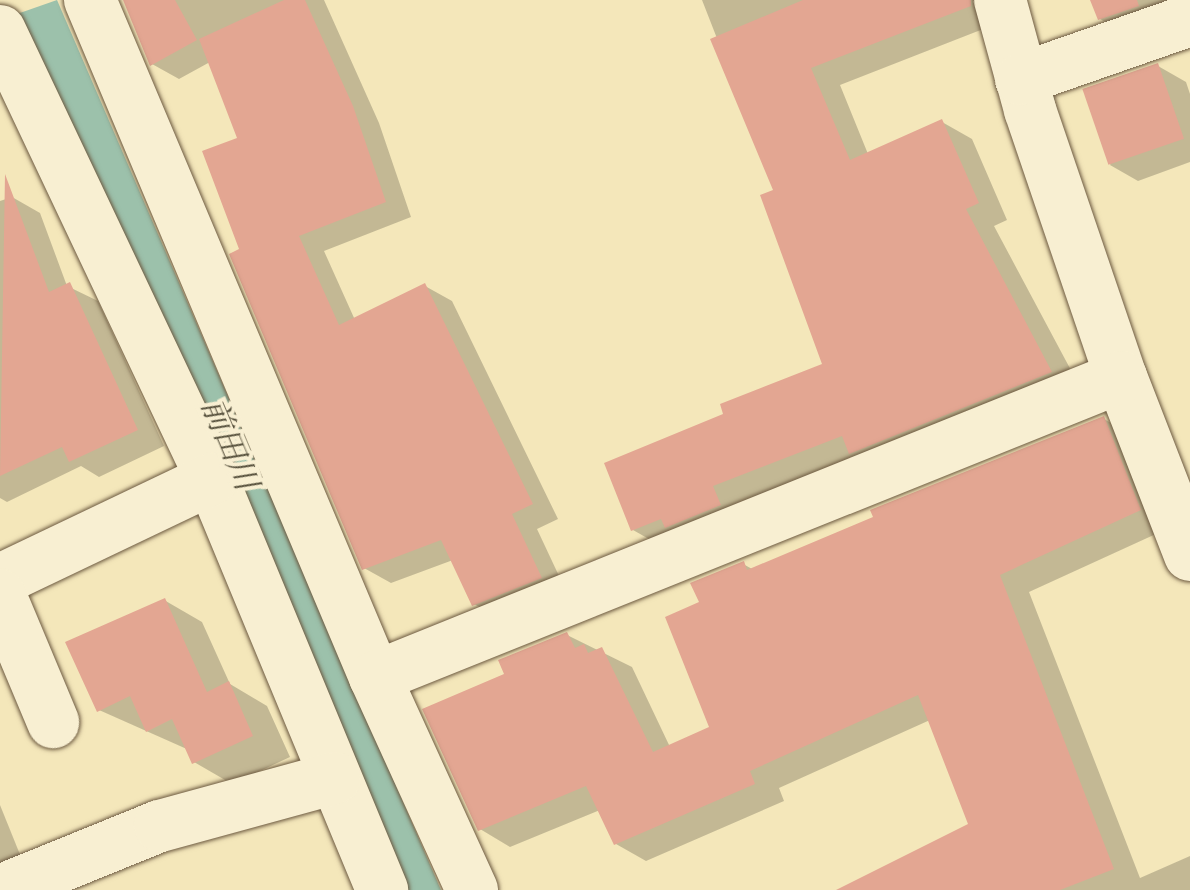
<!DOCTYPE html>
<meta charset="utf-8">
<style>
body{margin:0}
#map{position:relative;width:1190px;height:890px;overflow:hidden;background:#f4e7ba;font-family:"IM FELL English","Noto Serif JP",serif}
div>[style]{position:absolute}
.water>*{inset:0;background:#9cc1ab}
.shadow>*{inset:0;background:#0003}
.building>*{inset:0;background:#e3a692;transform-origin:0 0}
.roads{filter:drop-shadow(0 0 2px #6c5940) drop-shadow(0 0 2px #6c5940)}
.street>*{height:52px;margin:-26px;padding:0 26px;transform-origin:26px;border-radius:26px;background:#f8efd2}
span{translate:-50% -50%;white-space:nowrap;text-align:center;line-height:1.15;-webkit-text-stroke:8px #f8efd2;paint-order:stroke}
.water-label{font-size:32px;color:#56503c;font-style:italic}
</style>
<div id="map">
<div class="water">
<i style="clip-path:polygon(57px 0,441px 890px,405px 890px,17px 14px)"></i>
</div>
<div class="shadow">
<i style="clip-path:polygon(125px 0,324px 0,379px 123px,411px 217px,324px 251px,355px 320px,425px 286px,452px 301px,558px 519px,537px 529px,567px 593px,501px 619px,474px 604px,453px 560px,391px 583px,364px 568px,242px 251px,240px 140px,210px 62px,179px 79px,152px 64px)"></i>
<i style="clip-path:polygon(702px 0,986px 0,996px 24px,840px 85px,868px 154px,942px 122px,972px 139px,1007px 220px,994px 226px,1081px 389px,663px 547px,633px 530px,727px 415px,825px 366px,777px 192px)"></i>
<i style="clip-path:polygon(1092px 0,1190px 0,1128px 35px,1100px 19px)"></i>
<i style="clip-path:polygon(1158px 66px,1186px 82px,1190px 94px,1190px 162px,1138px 181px,1110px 165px)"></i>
<i style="clip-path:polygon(12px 197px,40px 213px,67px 286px,98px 301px,164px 446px,99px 477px,81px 466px,7px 502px,0 498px,0 201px)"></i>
<i style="clip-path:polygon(1104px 419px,1134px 436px,1169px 528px,1029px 592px,1140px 878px,1190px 856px,1190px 890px,842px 890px,971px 825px,930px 720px,779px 788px,784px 801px,646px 861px,616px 844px,600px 810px,510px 847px,480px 829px,508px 676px,567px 635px,632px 667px,670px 747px,713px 728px,702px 603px,743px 564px,754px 570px)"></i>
<i style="clip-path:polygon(164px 600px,202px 622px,230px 684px,267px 706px,290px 757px,232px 784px,194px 762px,189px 750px,99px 710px)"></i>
<i style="clip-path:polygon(0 805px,21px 857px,0 866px)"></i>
</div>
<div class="building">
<i style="clip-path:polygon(123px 0,175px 0,197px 40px,150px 66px)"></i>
<i style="clip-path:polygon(284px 0,305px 0,353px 106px,386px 202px,299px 236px,339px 325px,425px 283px,533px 504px,512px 514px,542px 578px,472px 606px,441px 540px,362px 570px,229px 254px,239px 249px,202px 151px,237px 138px,199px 39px)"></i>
<i style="clip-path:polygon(803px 0,971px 0,971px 6px,811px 68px,850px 160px,942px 119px,979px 203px,966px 209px,1052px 372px,849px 454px,842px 436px,713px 486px,721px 505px,665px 528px,661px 519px,631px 531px,604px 463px,723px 414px,720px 404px,822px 364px,760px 195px,773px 190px,710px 39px)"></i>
<i style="clip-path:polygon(1090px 0,1137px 0,1139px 6px,1098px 20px)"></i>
<i style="left:1158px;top:63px;width:80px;height:80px;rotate:71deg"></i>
<i style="clip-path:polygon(5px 174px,49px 292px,70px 282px,138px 430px,69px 462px,62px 447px,0 476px)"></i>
<i style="clip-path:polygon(1104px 416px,1141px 510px,1000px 575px,1114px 869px,1060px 890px,836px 890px,968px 824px,918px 695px,750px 771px,755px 784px,614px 845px,586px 786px,478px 831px,422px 709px,504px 674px,498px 660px,567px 632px,575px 648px,584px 644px,588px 653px,602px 647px,653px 752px,709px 727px,665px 617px,699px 602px,690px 583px,744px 561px,747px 570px,873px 517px,870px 510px)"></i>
<i style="clip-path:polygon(165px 598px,207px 692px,229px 681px,253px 736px,192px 764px,172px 719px,146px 732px,130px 696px,97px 712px,65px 642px)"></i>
</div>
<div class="roads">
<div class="street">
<i style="left:90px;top:0;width:735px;rotate:67.17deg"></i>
<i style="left:375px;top:677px;width:234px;rotate:65.5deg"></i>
<i style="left:1000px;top:0;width:114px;rotate:74.7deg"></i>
<i style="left:1030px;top:110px;width:282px;rotate:71.2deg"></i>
<i style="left:1121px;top:377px;width:191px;rotate:68.8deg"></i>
<i style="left:0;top:31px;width:496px;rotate:64.7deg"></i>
<i style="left:212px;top:479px;width:445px;rotate:67.5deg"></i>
<i style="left:1021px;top:79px;width:179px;rotate:-19.2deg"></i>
<i style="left:0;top:580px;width:235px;rotate:-25.5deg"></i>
<i style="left:0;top:595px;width:138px;rotate:67.3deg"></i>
<i style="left:375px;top:677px;width:804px;rotate:-21.91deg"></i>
<i style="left:2px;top:890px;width:170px;rotate:-22.1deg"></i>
<i style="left:160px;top:826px;width:181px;rotate:-15.3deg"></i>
</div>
</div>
<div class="water-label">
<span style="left:227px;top:445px;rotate:67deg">前田川</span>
</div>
</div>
